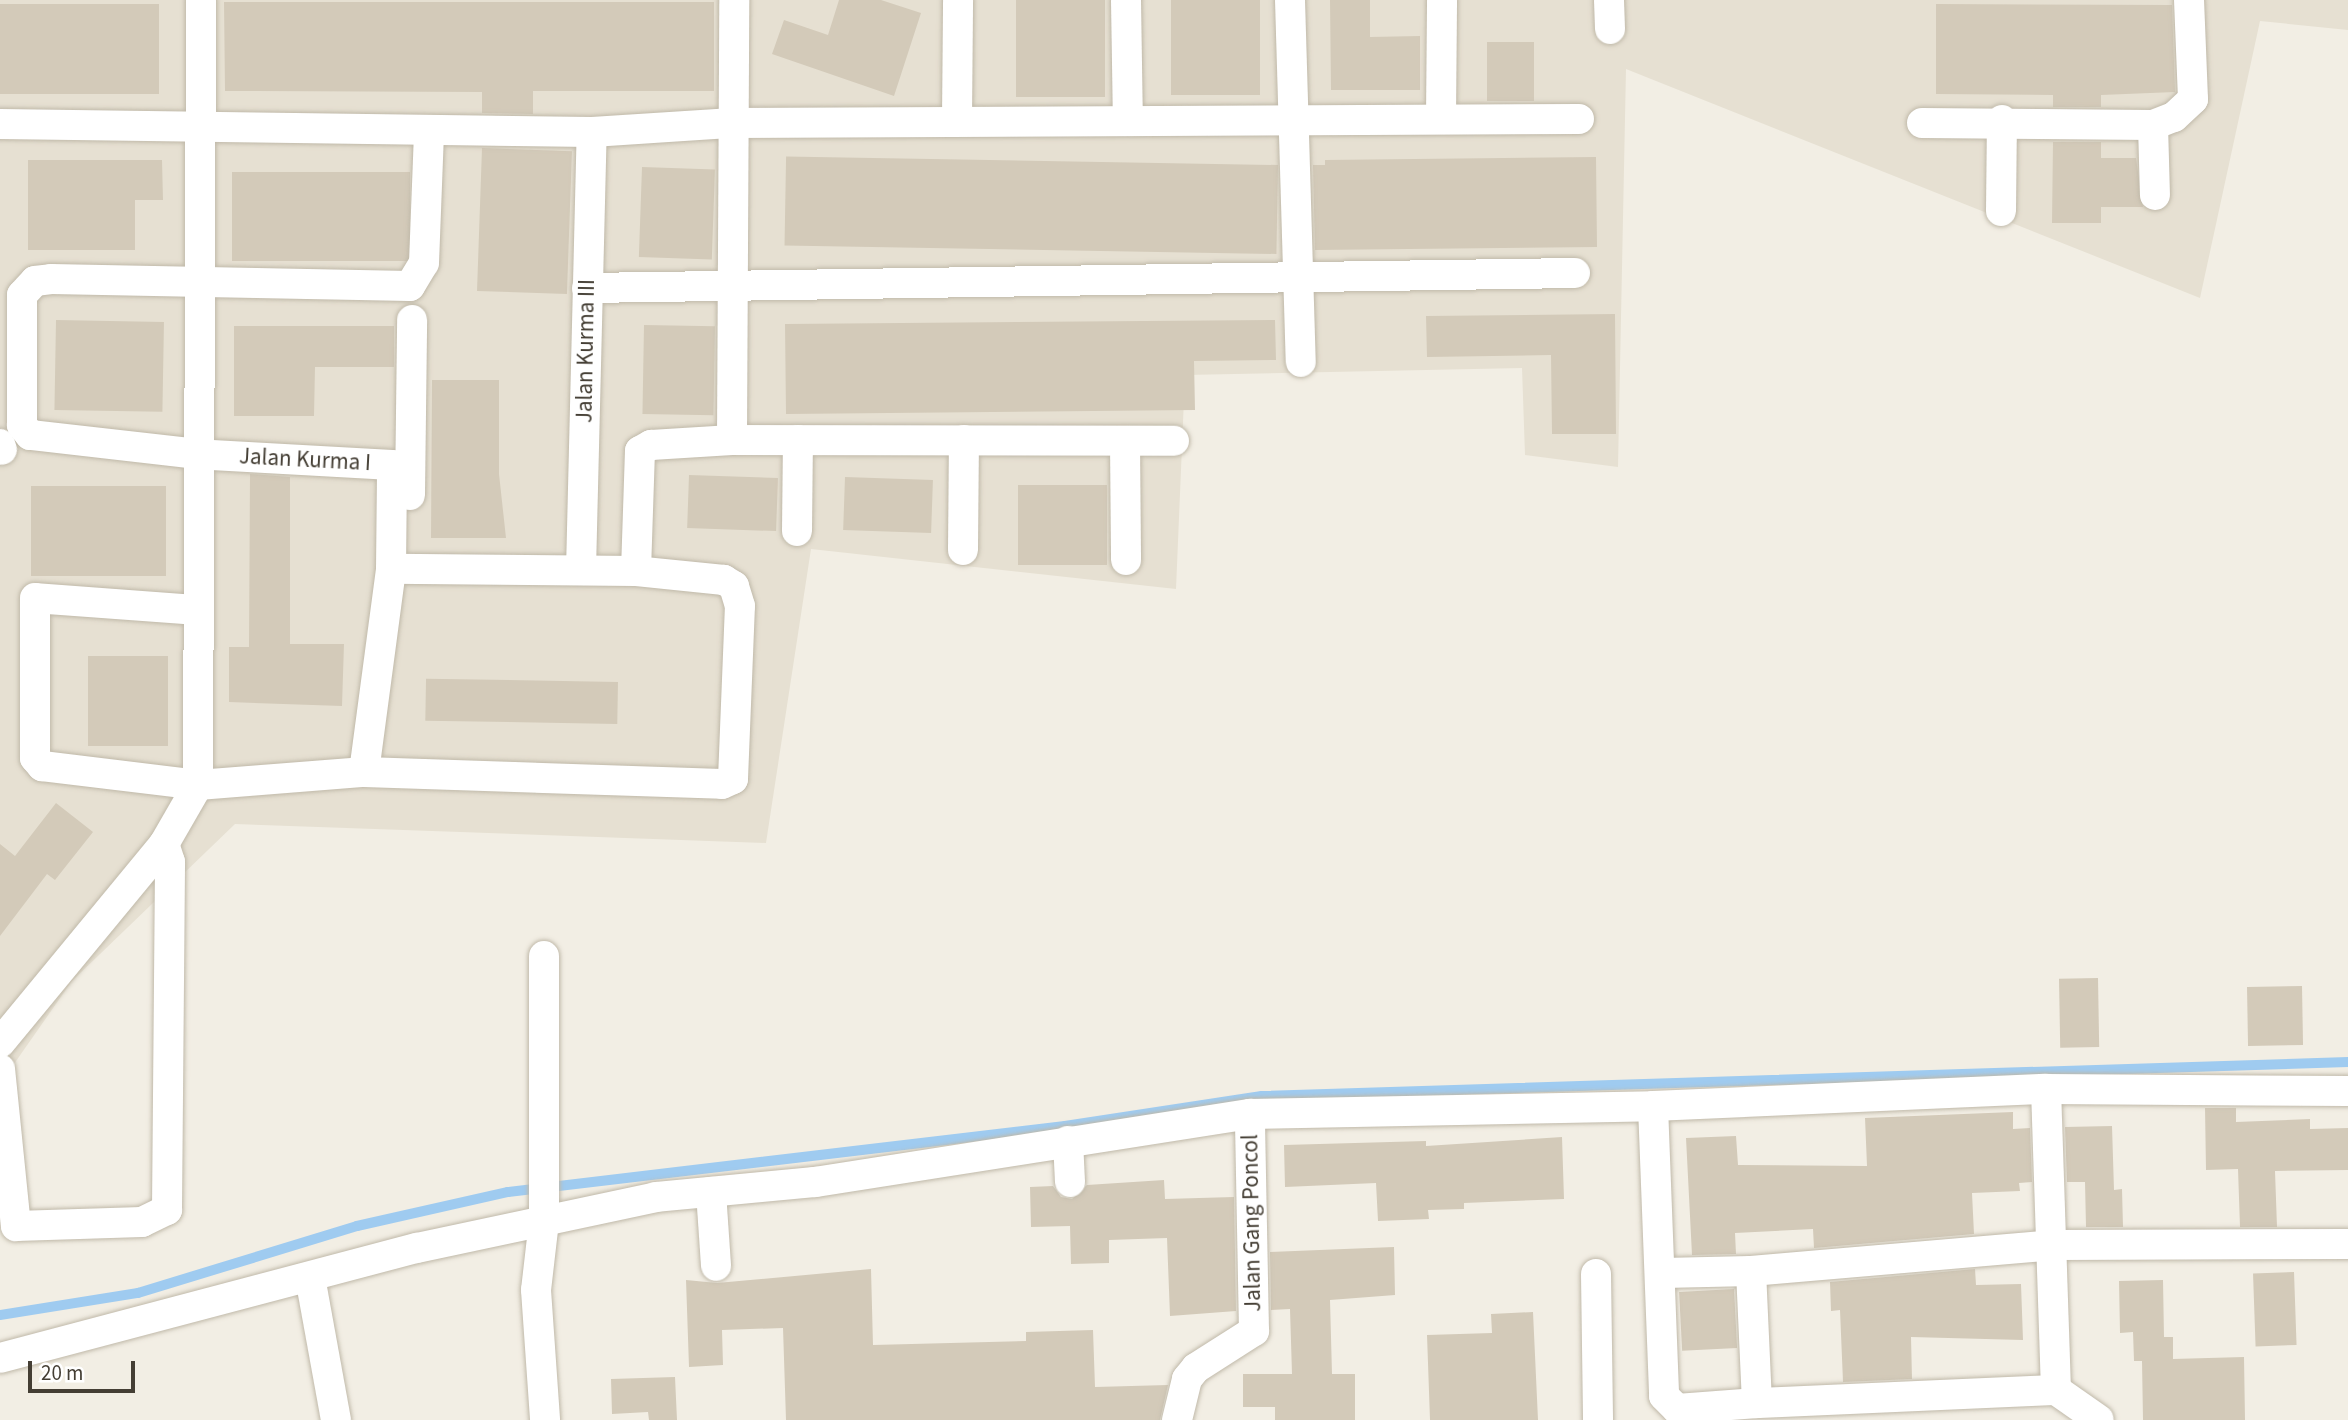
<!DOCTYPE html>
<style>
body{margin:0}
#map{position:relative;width:2348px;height:1420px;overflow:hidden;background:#f2eee4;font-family:"Source Sans 3",sans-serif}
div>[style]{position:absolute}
.residential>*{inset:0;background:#e6e0d2}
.stream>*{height:10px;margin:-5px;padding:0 5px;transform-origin:5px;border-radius:5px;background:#9fcbf0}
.building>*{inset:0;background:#d3cab9;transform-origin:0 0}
.roads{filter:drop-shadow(0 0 2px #c0b9a9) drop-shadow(0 0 2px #c0b9a9)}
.street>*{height:30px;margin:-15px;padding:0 15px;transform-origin:15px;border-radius:15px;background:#fff}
span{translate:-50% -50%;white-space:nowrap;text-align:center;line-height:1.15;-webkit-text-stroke:5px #fff;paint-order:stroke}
.street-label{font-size:23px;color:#443e34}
.scale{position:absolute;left:28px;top:1361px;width:107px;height:32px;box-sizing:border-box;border:4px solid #443e34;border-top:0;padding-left:9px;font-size:21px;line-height:24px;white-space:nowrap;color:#443e34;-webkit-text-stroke:5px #fff;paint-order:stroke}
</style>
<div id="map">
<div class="residential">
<i style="clip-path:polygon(0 0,2348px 0,2348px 30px,2260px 21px,2200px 298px,1626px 69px,1618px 467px,1525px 455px,1522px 368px,1185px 375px,1176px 589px,811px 549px,766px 843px,235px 824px,72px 981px,0 1084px)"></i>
</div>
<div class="stream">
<i style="left:0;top:1315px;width:140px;rotate:-9.1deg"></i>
<i style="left:138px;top:1293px;width:229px;rotate:-17deg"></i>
<i style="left:357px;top:1226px;width:155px;rotate:-12.7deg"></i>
<i style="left:508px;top:1192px;width:561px;rotate:-6.76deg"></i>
<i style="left:1065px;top:1126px;width:199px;rotate:-8.7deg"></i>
<i style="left:1262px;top:1096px;width:1087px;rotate:-1.79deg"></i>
</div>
<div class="building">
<i style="clip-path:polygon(839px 0,881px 0,921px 13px,894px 96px,772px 54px,784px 20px,828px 35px)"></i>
<i style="left:1016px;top:0;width:89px;height:97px"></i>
<i style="left:1171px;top:0;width:89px;height:95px"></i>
<i style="clip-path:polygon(1330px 0,1370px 0,1370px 37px,1420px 36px,1420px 90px,1331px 90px)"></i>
<i style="clip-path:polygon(224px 2px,714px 2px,714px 91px,533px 91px,533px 114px,482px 113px,482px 92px,225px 91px)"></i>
<i style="left:0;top:4px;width:159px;height:90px"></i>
<i style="clip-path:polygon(1936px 4px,2172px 5px,2175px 92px,2101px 95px,2101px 107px,2053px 107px,2053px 95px,1936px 94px)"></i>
<i style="left:1534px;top:42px;width:59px;height:47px;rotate:90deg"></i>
<i style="clip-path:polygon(2053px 142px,2101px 142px,2101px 158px,2136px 158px,2143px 207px,2101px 207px,2101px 223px,2052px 223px)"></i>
<i style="left:482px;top:148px;width:90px;height:143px;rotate:2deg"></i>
<i style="clip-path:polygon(1596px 157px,1597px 247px,1315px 250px,1313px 165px,1325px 165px,1325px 160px)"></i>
<i style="clip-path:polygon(28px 160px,162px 160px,163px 200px,135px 200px,135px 250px,28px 250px)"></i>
<i style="left:1278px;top:165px;width:89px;height:492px;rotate:91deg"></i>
<i style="left:642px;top:167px;width:73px;height:90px;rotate:2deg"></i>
<i style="left:232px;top:172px;width:178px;height:89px"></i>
<i style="clip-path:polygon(1615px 314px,1616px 434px,1552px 434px,1551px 355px,1427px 357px,1426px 316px)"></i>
<i style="left:56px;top:320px;width:108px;height:90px;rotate:1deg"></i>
<i style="clip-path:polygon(1275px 320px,1276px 360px,1194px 361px,1195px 410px,786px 414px,785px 324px)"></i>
<i style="left:644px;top:325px;width:71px;height:89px;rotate:1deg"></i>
<i style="clip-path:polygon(234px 326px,394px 326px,394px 367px,315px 367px,314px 416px,234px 416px)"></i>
<i style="clip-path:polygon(432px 380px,499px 380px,499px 474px,506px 538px,431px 538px)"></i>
<i style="clip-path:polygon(250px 474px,290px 477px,290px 644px,344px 644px,342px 706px,229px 702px,229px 647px,249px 647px)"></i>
<i style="left:689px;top:475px;width:89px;height:53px;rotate:2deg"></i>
<i style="left:845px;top:477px;width:88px;height:53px;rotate:2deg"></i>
<i style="left:1018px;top:485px;width:89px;height:80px"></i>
<i style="left:31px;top:486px;width:135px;height:90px"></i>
<i style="left:168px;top:656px;width:90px;height:80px;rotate:90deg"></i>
<i style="left:618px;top:682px;width:42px;height:192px;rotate:91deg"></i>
<i style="clip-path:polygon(56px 803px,93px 832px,55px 880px,47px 874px,0 936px,0 844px,15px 856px)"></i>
<i style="left:2098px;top:978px;width:69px;height:39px;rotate:89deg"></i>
<i style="left:2302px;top:986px;width:59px;height:55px;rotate:89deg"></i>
<i style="clip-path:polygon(2205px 1108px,2236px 1108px,2236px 1122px,2310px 1119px,2310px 1129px,2348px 1128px,2348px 1170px,2275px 1171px,2277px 1227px,2240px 1227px,2238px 1169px,2206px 1170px)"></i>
<i style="clip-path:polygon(2013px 1112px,2013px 1129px,2030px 1128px,2032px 1182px,2019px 1183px,2020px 1191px,1972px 1193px,1974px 1234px,1814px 1248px,1813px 1229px,1735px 1233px,1736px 1254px,1692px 1255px,1686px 1138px,1736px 1136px,1738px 1165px,1867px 1166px,1865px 1118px)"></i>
<i style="clip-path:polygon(2112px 1126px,2114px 1190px,2122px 1189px,2123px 1227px,2086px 1227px,2085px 1182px,2067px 1182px,2065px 1127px)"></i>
<i style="clip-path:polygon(1562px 1137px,1564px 1199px,1464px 1203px,1464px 1209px,1428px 1210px,1429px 1219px,1378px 1221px,1376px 1183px,1285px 1187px,1284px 1145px,1426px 1141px,1426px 1146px)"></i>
<i style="clip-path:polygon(1164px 1180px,1165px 1199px,1234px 1197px,1236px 1311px,1170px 1316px,1167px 1238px,1109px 1240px,1109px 1263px,1071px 1264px,1070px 1226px,1031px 1227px,1030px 1187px,1053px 1186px,1061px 1197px,1072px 1199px,1087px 1185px)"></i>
<i style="clip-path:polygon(1394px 1247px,1395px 1295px,1330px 1300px,1332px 1374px,1355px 1374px,1355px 1420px,1275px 1420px,1275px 1407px,1243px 1407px,1243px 1374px,1292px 1374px,1290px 1309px,1271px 1310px,1270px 1252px)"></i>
<i style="clip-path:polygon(871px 1269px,873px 1345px,1026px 1341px,1026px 1332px,1093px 1330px,1095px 1387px,1168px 1385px,1160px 1420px,786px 1420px,783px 1328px,722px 1330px,723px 1365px,689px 1367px,686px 1280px,717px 1283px)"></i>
<i style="clip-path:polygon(1975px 1269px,1976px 1285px,2021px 1284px,2023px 1340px,1911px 1337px,1912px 1379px,1843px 1382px,1840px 1310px,1831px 1311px,1830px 1282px)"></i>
<i style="left:2294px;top:1272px;width:73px;height:41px;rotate:88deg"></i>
<i style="clip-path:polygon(2163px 1280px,2164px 1337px,2173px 1337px,2173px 1359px,2244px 1357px,2245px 1420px,2143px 1420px,2142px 1361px,2134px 1361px,2133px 1332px,2120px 1333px,2119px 1281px)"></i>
<i style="left:1734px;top:1289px;width:59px;height:55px;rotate:87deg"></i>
<i style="clip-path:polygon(1533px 1312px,1538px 1420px,1430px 1420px,1427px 1335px,1492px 1333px,1491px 1314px)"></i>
<i style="clip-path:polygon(675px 1377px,677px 1420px,649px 1420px,648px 1412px,612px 1414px,611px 1379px)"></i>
</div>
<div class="roads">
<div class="street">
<i style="left:1126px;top:0;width:121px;rotate:89.1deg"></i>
<i style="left:1290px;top:0;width:362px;rotate:88.3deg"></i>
<i style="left:1609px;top:0;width:29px;rotate:88deg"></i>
<i style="left:1441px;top:119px;width:119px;rotate:-89.5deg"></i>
<i style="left:957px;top:121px;width:121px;rotate:-89.5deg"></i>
<i style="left:1922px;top:123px;width:231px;rotate:0.5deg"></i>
<i style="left:2153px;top:125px;width:22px;rotate:-21deg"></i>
<i style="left:2174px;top:117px;width:26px;rotate:-43deg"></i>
<i style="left:2193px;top:99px;width:99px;rotate:-92.3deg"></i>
<i style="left:0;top:124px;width:592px;rotate:0.77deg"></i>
<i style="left:592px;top:132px;width:141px;rotate:-3.7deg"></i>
<i style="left:733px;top:123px;width:846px;rotate:-0.27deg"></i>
<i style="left:2153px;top:125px;width:70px;rotate:88.4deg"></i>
<i style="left:2001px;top:211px;width:91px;rotate:-89.4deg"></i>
<i style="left:587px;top:288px;width:988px;rotate:-0.87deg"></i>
<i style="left:732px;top:440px;width:440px;rotate:-89.7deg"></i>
<i style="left:1125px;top:441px;width:119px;rotate:89.5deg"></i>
<i style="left:0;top:444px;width:6px;rotate:72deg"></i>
<i style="left:410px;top:495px;width:175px;rotate:-89.3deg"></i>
<i style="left:797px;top:531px;width:91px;rotate:-89.4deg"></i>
<i style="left:963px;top:550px;width:110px;rotate:-89.5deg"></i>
<i style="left:581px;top:570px;width:438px;rotate:-88.6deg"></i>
<i style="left:636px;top:571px;width:120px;rotate:-88.1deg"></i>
<i style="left:640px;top:451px;width:13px;rotate:-29deg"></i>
<i style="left:651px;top:445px;width:81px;rotate:-3.5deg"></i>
<i style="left:732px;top:440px;width:442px;rotate:0.1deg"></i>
<i style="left:197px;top:610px;width:162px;rotate:-175.8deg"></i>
<i style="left:35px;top:598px;width:160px;rotate:90deg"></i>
<i style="left:35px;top:758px;width:11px;rotate:49deg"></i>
<i style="left:42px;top:766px;width:157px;rotate:6.9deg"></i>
<i style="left:198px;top:785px;width:167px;rotate:-4.5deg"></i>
<i style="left:364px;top:772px;width:358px;rotate:1.9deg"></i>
<i style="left:722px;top:784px;width:12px;rotate:-24deg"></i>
<i style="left:733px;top:779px;width:173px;rotate:-87.7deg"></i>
<i style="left:740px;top:606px;width:21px;rotate:-107deg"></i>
<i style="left:734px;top:586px;width:12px;rotate:-149deg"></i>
<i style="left:724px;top:580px;width:88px;rotate:-174.2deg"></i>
<i style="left:636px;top:571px;width:245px;rotate:-179.5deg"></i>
<i style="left:364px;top:772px;width:205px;rotate:-82.4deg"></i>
<i style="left:391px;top:569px;width:104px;rotate:-89.4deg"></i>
<i style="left:392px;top:465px;width:194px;rotate:-176.8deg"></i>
<i style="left:198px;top:454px;width:169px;rotate:-173.5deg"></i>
<i style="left:30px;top:435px;width:13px;rotate:-129deg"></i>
<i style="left:22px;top:425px;width:130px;rotate:-90deg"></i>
<i style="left:22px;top:295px;width:19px;rotate:-47deg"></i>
<i style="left:35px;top:281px;width:16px;rotate:-7deg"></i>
<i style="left:51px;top:279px;width:359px;rotate:1.1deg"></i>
<i style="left:410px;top:286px;width:27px;rotate:-59deg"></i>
<i style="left:424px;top:263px;width:132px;rotate:-87.8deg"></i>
<i style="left:544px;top:956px;width:265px;rotate:90deg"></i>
<i style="left:544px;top:1221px;width:69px;rotate:96.6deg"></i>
<i style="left:536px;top:1290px;width:130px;rotate:86deg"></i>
<i style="left:0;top:1043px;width:258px;rotate:-50.5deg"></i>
<i style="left:164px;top:844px;width:68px;rotate:-60deg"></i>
<i style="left:198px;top:785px;width:785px;rotate:-89.78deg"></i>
<i style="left:0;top:1069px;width:158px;rotate:84.2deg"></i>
<i style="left:16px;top:1226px;width:126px;rotate:-1.8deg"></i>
<i style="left:142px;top:1222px;width:28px;rotate:-26deg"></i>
<i style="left:167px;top:1210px;width:348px;rotate:-89.5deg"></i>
<i style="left:170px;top:862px;width:19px;rotate:-108deg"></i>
<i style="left:2046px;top:1089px;width:301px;rotate:88.1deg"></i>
<i style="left:2056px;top:1390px;width:52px;rotate:34.9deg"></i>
<i style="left:1653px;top:1106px;width:290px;rotate:87.8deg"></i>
<i style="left:1664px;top:1396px;width:18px;rotate:45deg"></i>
<i style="left:1677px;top:1409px;width:80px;rotate:-4.3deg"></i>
<i style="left:1068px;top:1141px;width:41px;rotate:87.2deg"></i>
<i style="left:711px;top:1192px;width:74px;rotate:86.1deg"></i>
<i style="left:1751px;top:1271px;width:132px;rotate:87.4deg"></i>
<i style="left:1757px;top:1403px;width:299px;rotate:-2.5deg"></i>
<i style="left:1663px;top:1273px;width:88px;rotate:-1.3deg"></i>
<i style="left:1751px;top:1271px;width:305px;rotate:-4.9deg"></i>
<i style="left:2055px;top:1245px;width:293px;rotate:-0.2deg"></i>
<i style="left:1596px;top:1274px;width:146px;rotate:89.2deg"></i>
<i style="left:310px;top:1277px;width:145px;rotate:79.7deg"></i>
<i style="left:0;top:1358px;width:431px;rotate:-14.8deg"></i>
<i style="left:417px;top:1248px;width:244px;rotate:-12deg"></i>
<i style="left:656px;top:1197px;width:160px;rotate:-5.4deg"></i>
<i style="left:815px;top:1182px;width:440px;rotate:-8.9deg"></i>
<i style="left:1250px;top:1114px;width:403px;rotate:-1.1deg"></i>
<i style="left:1653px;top:1106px;width:393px;rotate:-2.5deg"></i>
<i style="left:2046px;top:1089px;width:302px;rotate:0.4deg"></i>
<i style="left:1177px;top:1420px;width:42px;rotate:-76.3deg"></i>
<i style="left:1187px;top:1379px;width:14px;rotate:-51deg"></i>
<i style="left:1196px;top:1368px;width:69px;rotate:-32.5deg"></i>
<i style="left:1254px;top:1331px;width:217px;rotate:-91.1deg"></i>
</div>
</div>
<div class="street-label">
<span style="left:586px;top:351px;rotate:-89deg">Jalan Kurma III</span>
<span style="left:305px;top:460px;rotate:3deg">Jalan Kurma I</span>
<span style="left:1252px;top:1223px;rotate:-91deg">Jalan Gang Poncol</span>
</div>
<div class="scale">20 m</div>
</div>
